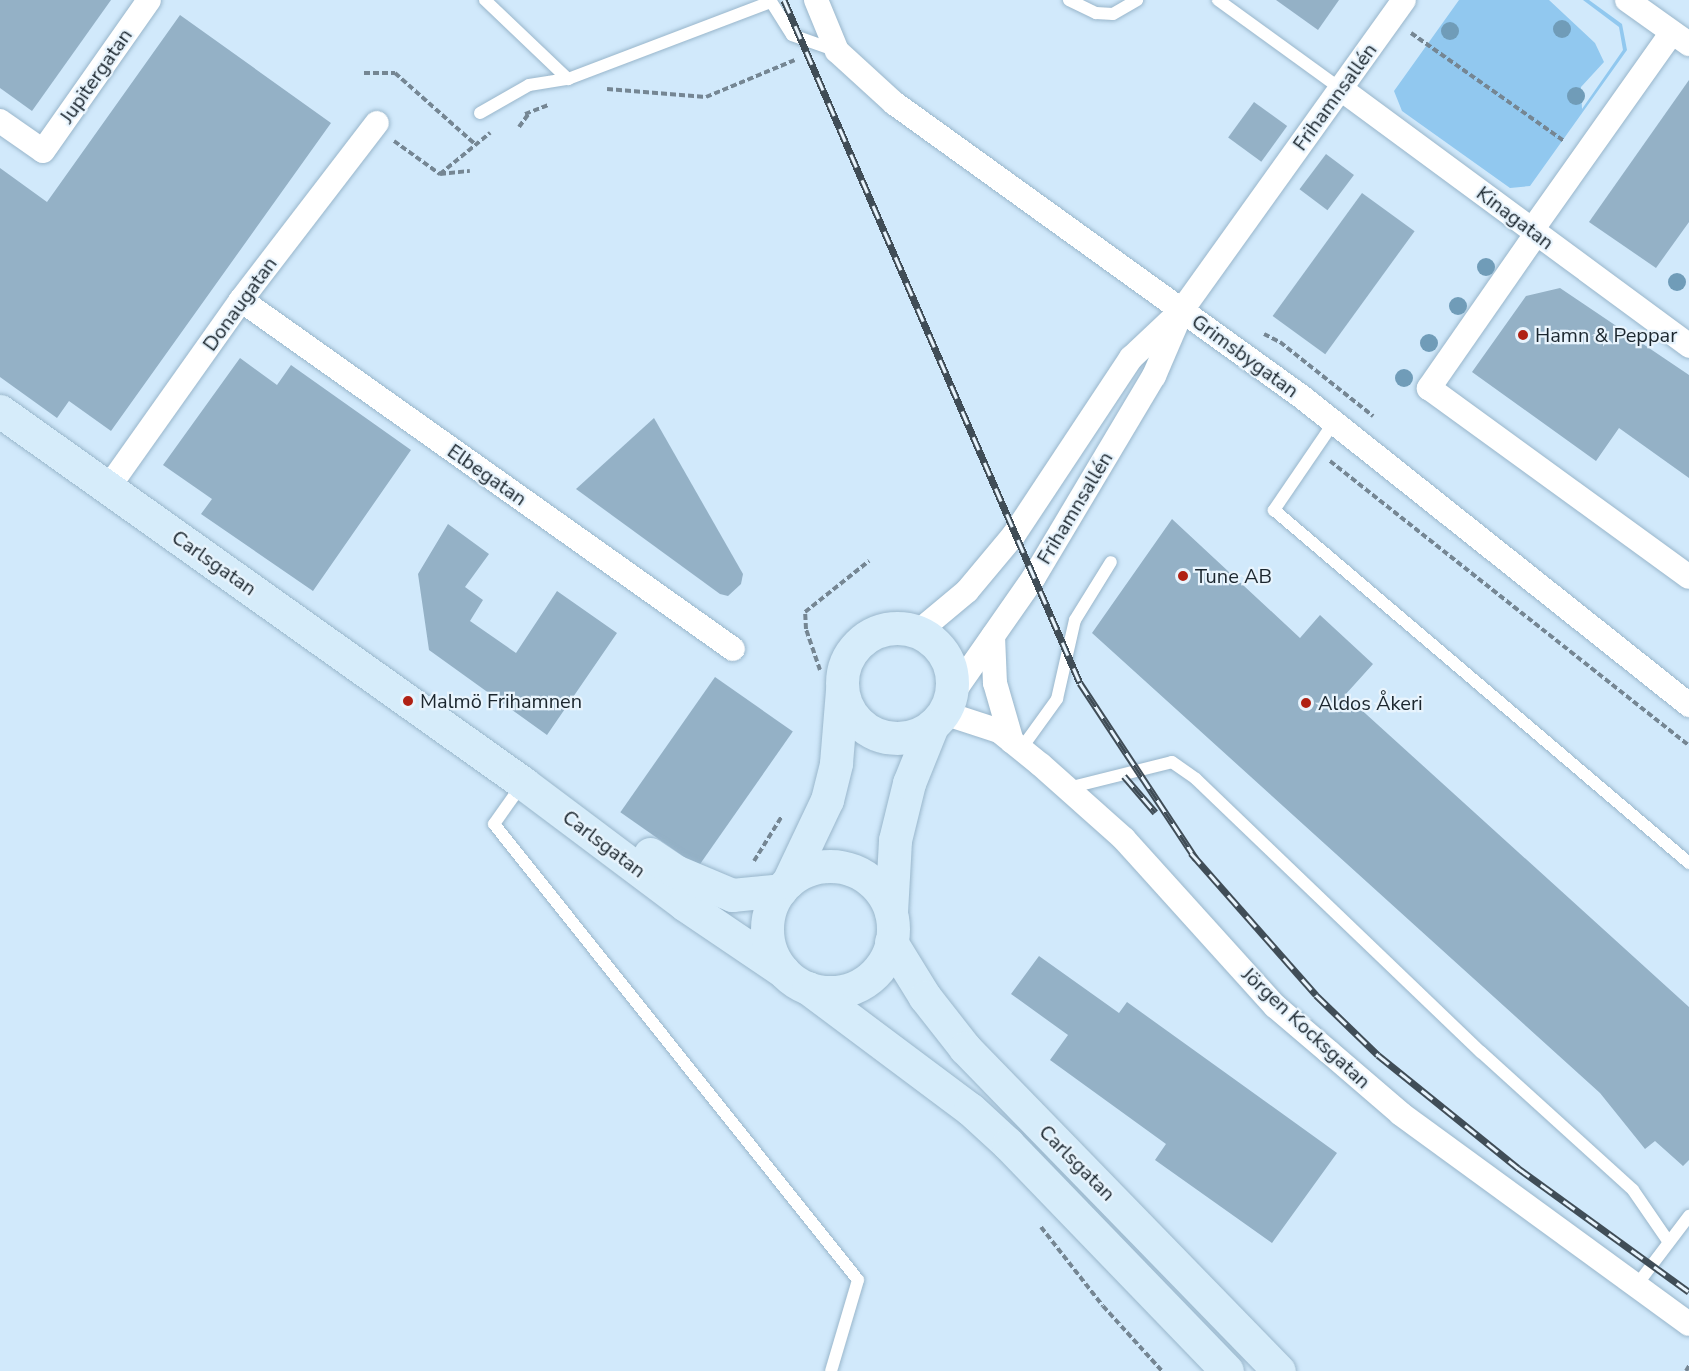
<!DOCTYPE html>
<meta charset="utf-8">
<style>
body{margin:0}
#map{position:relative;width:1689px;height:1371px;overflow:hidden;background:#d1e9fb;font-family:"Nunito Sans",sans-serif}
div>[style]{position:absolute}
.green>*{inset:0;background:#91c8ef}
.building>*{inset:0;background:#94b1c6;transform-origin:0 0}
.path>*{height:4px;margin-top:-2px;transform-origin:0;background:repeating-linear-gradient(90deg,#758693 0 6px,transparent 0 9px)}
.roads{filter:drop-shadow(0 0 2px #99b6cb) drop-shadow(0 0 2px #99b6cb)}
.lane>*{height:12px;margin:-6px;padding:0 6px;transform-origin:6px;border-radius:6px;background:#fff}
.street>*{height:24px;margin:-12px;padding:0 12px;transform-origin:12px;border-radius:12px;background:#fff}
.secondary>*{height:33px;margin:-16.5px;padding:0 16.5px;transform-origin:16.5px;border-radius:16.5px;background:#d6ecfa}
.secondary>.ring{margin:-16.5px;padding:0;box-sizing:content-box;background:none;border:33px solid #d6ecfa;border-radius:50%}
.rail>*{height:7px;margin-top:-3.5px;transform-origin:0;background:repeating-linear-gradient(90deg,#e8f4fd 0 14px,#404d57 0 28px);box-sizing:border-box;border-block:2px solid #404d57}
.trees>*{width:18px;height:18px;margin:-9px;border-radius:50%;background:#709cb8}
.dots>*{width:16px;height:16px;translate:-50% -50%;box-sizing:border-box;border:3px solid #e8f4fd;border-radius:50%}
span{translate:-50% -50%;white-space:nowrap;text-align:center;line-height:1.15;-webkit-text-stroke:4.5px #e8f4fd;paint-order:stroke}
.street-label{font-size:20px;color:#1b262e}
.poi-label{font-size:20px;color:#1b262e}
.left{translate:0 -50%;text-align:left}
</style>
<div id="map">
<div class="green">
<i style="clip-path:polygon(1459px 0,1549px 0,1595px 43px,1604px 62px,1581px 87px,1582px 109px,1623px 50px,1619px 27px,1583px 0,1589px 0,1622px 24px,1627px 50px,1530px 186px,1510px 188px,1402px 111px,1394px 91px)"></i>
</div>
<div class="building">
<i style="clip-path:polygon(0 0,111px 0,32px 111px,0 88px)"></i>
<i style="clip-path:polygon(1276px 0,1339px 0,1318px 30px)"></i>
<i style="clip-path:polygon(180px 15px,331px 123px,111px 431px,69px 401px,57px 418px,0 377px,0 168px,47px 202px)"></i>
<i style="clip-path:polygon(1689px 80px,1689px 222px,1656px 268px,1589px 222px)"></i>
<i style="left:1254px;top:102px;width:41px;height:44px;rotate:36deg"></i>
<i style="left:1326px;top:154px;width:35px;height:44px;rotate:37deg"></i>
<i style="left:1362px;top:193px;width:65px;height:152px;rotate:36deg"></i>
<i style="clip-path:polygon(1560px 288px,1689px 375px,1689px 478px,1619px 428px,1596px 461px,1472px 372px,1526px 296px)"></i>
<i style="clip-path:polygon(240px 358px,277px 385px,291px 365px,411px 450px,313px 591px,201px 514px,212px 499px,163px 465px)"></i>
<i style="clip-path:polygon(654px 418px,743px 574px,741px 584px,728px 596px,720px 594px,576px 489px)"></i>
<i style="clip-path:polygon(1172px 519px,1300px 638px,1320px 615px,1373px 664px,1345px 695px,1689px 1007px,1689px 1160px,1683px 1166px,1655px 1141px,1645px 1149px,1600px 1093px,1092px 633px)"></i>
<i style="clip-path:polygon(448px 524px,489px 554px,465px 587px,483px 600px,470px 621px,516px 653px,557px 591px,617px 633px,547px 735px,429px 650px,418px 574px)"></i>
<i style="left:715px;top:677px;width:95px;height:165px;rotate:35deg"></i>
<i style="clip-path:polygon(1039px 956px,1119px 1013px,1127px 1002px,1337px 1153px,1272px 1243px,1155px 1160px,1166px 1144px,1050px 1060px,1068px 1035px,1011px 994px)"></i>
</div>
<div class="path">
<i style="left:1411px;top:33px;width:187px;rotate:35.2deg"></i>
<i style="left:364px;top:73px;width:31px"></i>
<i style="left:395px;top:73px;width:108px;rotate:41.6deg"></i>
<i style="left:607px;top:89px;width:99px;rotate:4.6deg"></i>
<i style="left:706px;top:97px;width:96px;rotate:-22.6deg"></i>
<i style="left:525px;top:114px;width:26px;rotate:-21deg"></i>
<i style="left:519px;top:127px;width:17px;rotate:-54deg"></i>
<i style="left:394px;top:141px;width:57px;rotate:35.7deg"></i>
<i style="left:440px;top:174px;width:30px;rotate:-6deg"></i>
<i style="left:440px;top:174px;width:65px;rotate:-39.4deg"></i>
<i style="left:1264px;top:334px;width:18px;rotate:27deg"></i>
<i style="left:1280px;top:342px;width:119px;rotate:38.5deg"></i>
<i style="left:1330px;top:461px;width:458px;rotate:38.4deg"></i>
<i style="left:820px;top:670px;width:43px;rotate:-108.9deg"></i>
<i style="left:806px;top:629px;width:17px;rotate:-93deg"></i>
<i style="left:805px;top:612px;width:82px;rotate:-38.6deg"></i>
<i style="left:754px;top:861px;width:53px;rotate:-58.1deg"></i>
<i style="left:1041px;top:1227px;width:100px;rotate:51.9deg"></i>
<i style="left:1103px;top:1306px;width:88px;rotate:47.8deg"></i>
<i style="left:1686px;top:1371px;width:6px;rotate:-59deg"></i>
</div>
<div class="roads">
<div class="lane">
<i style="left:485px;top:0;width:115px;rotate:43.6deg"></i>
<i style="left:568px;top:79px;width:217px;rotate:-20.8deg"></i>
<i style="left:770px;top:0;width:41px;rotate:57.8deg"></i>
<i style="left:792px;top:35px;width:48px;rotate:19.6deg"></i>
<i style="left:1069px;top:0;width:30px;rotate:26deg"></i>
<i style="left:1096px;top:13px;width:17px;rotate:3deg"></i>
<i style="left:1113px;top:14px;width:28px;rotate:-30deg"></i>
<i style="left:1218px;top:0;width:152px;rotate:35.9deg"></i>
<i style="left:480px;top:113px;width:56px;rotate:-29.7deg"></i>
<i style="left:529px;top:85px;width:39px;rotate:-9deg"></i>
<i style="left:1334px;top:422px;width:107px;rotate:124.3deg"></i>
<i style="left:1274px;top:510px;width:545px;rotate:40.38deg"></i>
<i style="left:1021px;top:749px;width:62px;rotate:-54.2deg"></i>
<i style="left:1057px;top:699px;width:81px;rotate:-77.2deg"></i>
<i style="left:1075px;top:620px;width:68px;rotate:-58.2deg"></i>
<i style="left:523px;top:783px;width:50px;rotate:125.3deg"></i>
<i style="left:494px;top:824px;width:583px;rotate:51.4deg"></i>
<i style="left:858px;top:1280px;width:95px;rotate:106.5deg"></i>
<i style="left:1068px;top:788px;width:107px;rotate:-14deg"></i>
<i style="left:1172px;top:762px;width:29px;rotate:35deg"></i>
<i style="left:1196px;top:779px;width:395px;rotate:43.8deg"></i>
<i style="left:1481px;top:1052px;width:205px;rotate:42.2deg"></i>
<i style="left:1633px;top:1190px;width:62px;rotate:55.5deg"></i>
<i style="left:1636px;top:1286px;width:88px;rotate:-52.9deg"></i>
</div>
<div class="street">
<i style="left:816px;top:0;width:55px;rotate:67.6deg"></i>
<i style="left:837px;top:51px;width:77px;rotate:42.4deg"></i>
<i style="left:894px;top:103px;width:503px;rotate:35.78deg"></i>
<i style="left:1302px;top:397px;width:495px;rotate:38.5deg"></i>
<i style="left:1627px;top:0;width:76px;rotate:35.4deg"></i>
<i style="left:1341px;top:89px;width:433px;rotate:36.4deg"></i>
<i style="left:0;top:121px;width:52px;rotate:34.9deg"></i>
<i style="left:43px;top:151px;width:184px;rotate:-54.9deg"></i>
<i style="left:1532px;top:230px;width:242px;rotate:-54.7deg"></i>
<i style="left:1536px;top:234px;width:188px;rotate:124.8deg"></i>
<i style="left:1429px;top:388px;width:321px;rotate:36deg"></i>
<i style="left:241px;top:300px;width:603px;rotate:35.35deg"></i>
<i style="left:108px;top:488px;width:230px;rotate:-54.7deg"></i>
<i style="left:241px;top:300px;width:223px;rotate:-52.5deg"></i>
<i style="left:918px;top:632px;width:64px;rotate:-39.9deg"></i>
<i style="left:967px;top:591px;width:72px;rotate:-50.1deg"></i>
<i style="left:1013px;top:536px;width:214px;rotate:-56.5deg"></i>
<i style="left:1131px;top:358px;width:70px;rotate:-43.3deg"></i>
<i style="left:1182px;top:310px;width:381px;rotate:-54.4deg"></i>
<i style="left:993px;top:636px;width:47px;rotate:87.6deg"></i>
<i style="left:995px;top:683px;width:61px;rotate:73.9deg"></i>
<i style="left:951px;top:696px;width:145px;rotate:-55.1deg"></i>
<i style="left:1034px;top:577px;width:234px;rotate:-59.2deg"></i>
<i style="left:1154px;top:376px;width:63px;rotate:-66.7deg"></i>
<i style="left:944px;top:713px;width:58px;rotate:18.1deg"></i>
<i style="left:999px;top:731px;width:54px;rotate:39deg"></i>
<i style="left:1041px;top:765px;width:111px;rotate:41.7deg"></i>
<i style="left:1124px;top:839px;width:225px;rotate:47.9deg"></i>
<i style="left:1275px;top:1006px;width:71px;rotate:40.4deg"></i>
<i style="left:1329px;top:1052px;width:95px;rotate:40.7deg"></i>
<i style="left:1401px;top:1114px;width:356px;rotate:36.1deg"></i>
</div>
<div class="secondary">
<i style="left:0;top:411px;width:642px;rotate:35.42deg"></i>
<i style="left:523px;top:783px;width:201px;rotate:36.9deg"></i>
<i style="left:684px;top:904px;width:120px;rotate:34.1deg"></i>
<i class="ring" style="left:842px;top:628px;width:77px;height:77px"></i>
<i style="left:650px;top:854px;width:30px;rotate:34deg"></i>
<i style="left:675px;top:871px;width:62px;rotate:22.8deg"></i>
<i style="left:732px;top:895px;width:49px;rotate:-5.8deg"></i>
<i class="ring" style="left:767px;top:866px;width:93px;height:93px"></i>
<i style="left:788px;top:882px;width:91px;rotate:-64.6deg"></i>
<i style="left:827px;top:800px;width:38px;rotate:-76deg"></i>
<i style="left:836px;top:763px;width:73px;rotate:-85.3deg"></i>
<i style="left:891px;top:912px;width:72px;rotate:-86.8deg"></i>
<i style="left:895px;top:840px;width:59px;rotate:-76.2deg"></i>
<i style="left:909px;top:783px;width:61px;rotate:-68deg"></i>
<i style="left:891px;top:942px;width:65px;rotate:58.3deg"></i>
<i style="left:925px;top:997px;width:65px;rotate:51.9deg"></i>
<i style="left:965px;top:1048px;width:450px;rotate:45.8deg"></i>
<i style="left:808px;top:988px;width:202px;rotate:36.8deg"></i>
<i style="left:970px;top:1109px;width:52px;rotate:42.6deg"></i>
<i style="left:1008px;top:1144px;width:315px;rotate:46deg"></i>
</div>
</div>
<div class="rail">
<i style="left:784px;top:0;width:744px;rotate:66.57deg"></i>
<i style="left:1080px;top:683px;width:211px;rotate:56.6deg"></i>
<i style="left:1124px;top:776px;width:48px;rotate:49.3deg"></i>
<i style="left:1191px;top:853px;width:189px;rotate:48.6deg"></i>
<i style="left:1316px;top:995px;width:86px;rotate:44.1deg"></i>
<i style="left:1378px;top:1055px;width:180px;rotate:38.9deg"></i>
<i style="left:1518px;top:1168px;width:211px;rotate:35.9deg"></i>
</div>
<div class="trees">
<i style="left:1562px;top:29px"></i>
<i style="left:1450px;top:31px"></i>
<i style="left:1576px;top:96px"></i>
<i style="left:1486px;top:267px"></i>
<i style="left:1677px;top:282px"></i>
<i style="left:1458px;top:306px"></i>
<i style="left:1429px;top:343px"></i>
<i style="left:1404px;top:378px"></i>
</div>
<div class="dots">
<i style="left:1523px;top:335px;background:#b02114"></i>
<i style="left:1183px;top:576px;background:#b02114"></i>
<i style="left:408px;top:701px;background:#b02114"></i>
<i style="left:1306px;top:703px;background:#b02114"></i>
</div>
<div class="street-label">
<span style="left:96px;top:76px;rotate:-55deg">Jupitergatan</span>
<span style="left:1335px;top:97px;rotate:-54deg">Frihamnsallén</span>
<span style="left:1515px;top:218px;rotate:37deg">Kinagatan</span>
<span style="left:240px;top:304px;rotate:-54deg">Donaugatan</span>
<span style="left:1245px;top:356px;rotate:36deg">Grimsbygatan</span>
<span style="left:487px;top:475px;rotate:35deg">Elbegatan</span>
<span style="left:1075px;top:508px;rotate:-59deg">Frihamnsallén</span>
<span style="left:214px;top:563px;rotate:35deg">Carlsgatan</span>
<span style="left:604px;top:844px;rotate:37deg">Carlsgatan</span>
<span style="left:1306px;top:1028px;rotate:43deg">Jörgen Kocksgatan</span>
<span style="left:1077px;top:1163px;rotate:45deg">Carlsgatan</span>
</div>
<div class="poi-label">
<span class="left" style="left:1535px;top:335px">Hamn &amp; Peppar</span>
<span class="left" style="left:1195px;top:576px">Tune AB</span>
<span class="left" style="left:420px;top:701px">Malmö Frihamnen</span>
<span class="left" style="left:1318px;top:703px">Aldos Åkeri</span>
</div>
</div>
